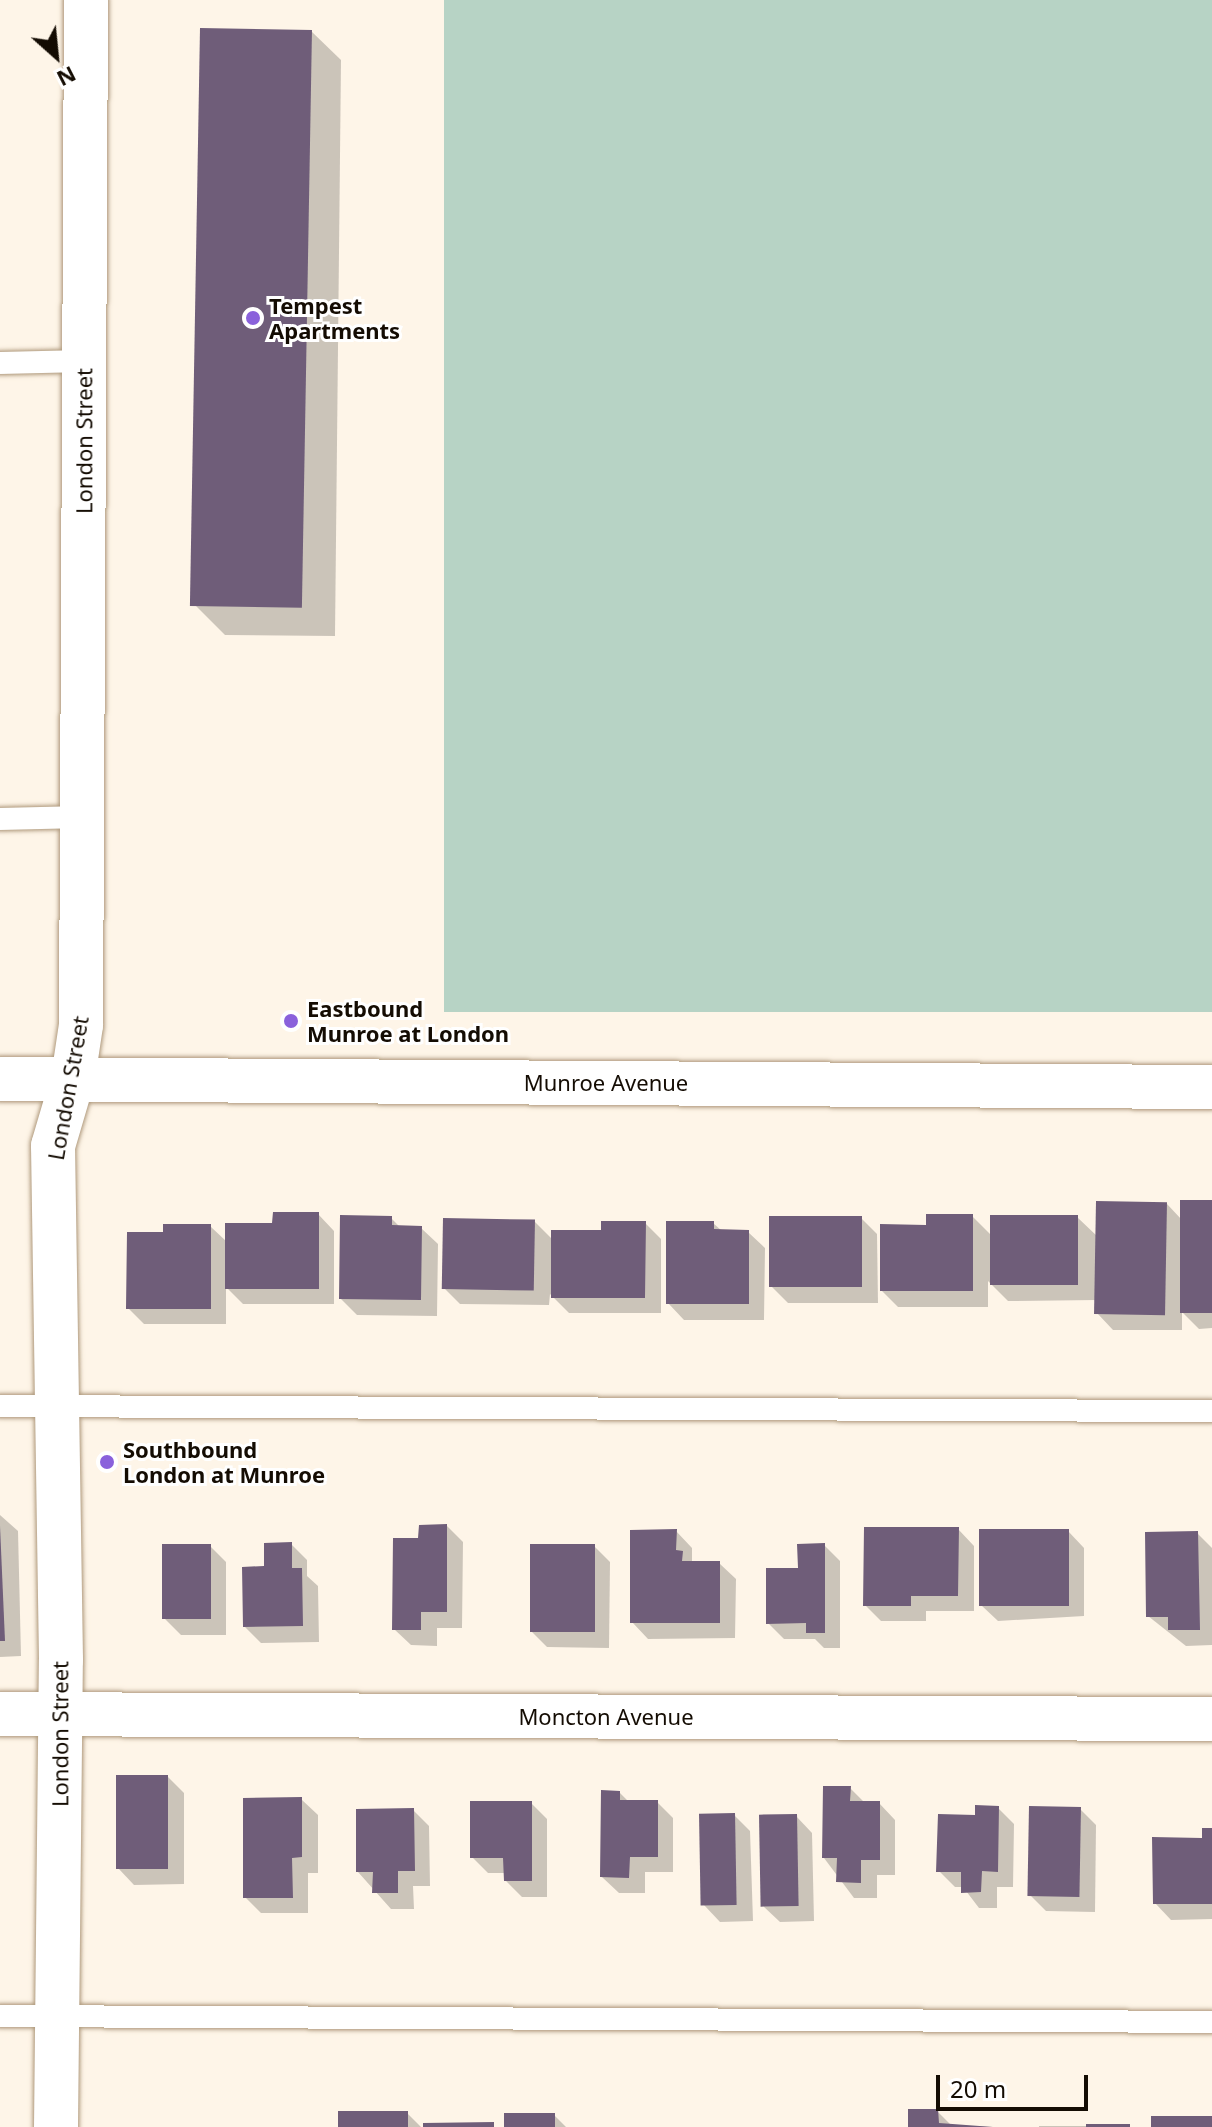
<!DOCTYPE html>
<style>
body{margin:0}
#map{position:relative;width:1212px;height:2127px;overflow:hidden;background:#fef5e8;font-family:"Noto Sans",sans-serif}
div>[style]{position:absolute}
.green>*{inset:0;background:#b7d3c5;transform-origin:0 0}
.shadow>*{inset:0;background:#0003;transform-origin:0 0}
.building>*{inset:0;background:#6f5d79;transform-origin:0 0}
.roads{filter:drop-shadow(0 0 2px #af997c) drop-shadow(0 0 2px #af997c)}
.service>*{height:22px;margin:-11px;padding:0 11px;transform-origin:11px;border-radius:11px;background:#fff}
.minor>*{height:44px;margin:-22px;padding:0 22px;transform-origin:22px;border-radius:22px;background:#fff}
.tertiary>*{height:44px;margin:-22px;padding:0 22px;transform-origin:22px;border-radius:22px;background:#fff}
.dots>*{width:22px;height:22px;translate:-50% -50%;box-sizing:border-box;border:4px solid #fff;border-radius:50%}
span{translate:-50% -50%;white-space:nowrap;text-align:center;line-height:1.15;-webkit-text-stroke:6px #fff;paint-order:stroke}
.poi-label{font-size:22px;color:#140c03;font-weight:700}
.left{translate:0 -50%;text-align:left}
.street-label{font-size:22px;color:#140c03}
.north{position:absolute;left:16px;top:16px;width:80px;height:80px;-webkit-text-stroke:6px #fff;paint-order:stroke;rotate:153deg;font-size:22px;font-weight:700;line-height:32px;text-align:center;color:#140c03}
.north::after{content:'';display:block;margin:auto;width:28px;height:36px;background:#140c03;clip-path:polygon(50% 0,100% 100%,50% 72%,0 100%)}
.scale{position:absolute;left:936px;top:2075px;width:152px;height:36px;box-sizing:border-box;border:4px solid #140c03;border-top:0;padding-left:10px;font-size:24px;line-height:28px;white-space:nowrap;color:#140c03;-webkit-text-stroke:6px #fff;paint-order:stroke}
</style>
<div id="map">
<div class="green">
<i style="left:444px;top:0;width:768px;height:1012px"></i>
</div>
<div class="shadow">
<i style="clip-path:polygon(311px 31px,341px 60px,335px 636px,225px 635px,196px 606px)"></i>
<i style="clip-path:polygon(1212px 1202px,1212px 1328px,1199px 1329px,1182px 1312px,1182px 1330px,1113px 1330px,1097px 1313px,1097px 1300px,1008px 1301px,988px 1281px,988px 1307px,898px 1307px,882px 1291px,928px 1227px,972px 1216px,992px 1236px,1077px 1217px,1098px 1237px,1167px 1204px,1182px 1220px)"></i>
<i style="clip-path:polygon(318px 1214px,334px 1231px,334px 1304px,243px 1304px,226px 1287px,226px 1324px,144px 1324px,128px 1308px,165px 1234px,210px 1226px,227px 1242px)"></i>
<i style="clip-path:polygon(391px 1218px,400px 1227px,421px 1228px,438px 1244px,437px 1316px,357px 1315px,341px 1299px)"></i>
<i style="clip-path:polygon(861px 1218px,877px 1234px,878px 1303px,788px 1303px,772px 1287px)"></i>
<i style="clip-path:polygon(534px 1221px,553px 1240px,645px 1223px,661px 1239px,661px 1313px,569px 1313px,550px 1294px,549px 1305px,460px 1304px,444px 1288px)"></i>
<i style="clip-path:polygon(713px 1223px,722px 1231px,748px 1232px,765px 1248px,764px 1320px,684px 1320px,668px 1303px)"></i>
<i style="clip-path:polygon(0 1515px,18px 1531px,21px 1656px,0 1657px)"></i>
<i style="clip-path:polygon(447px 1526px,463px 1542px,462px 1628px,437px 1628px,437px 1646px,411px 1645px,394px 1629px,420px 1540px)"></i>
<i style="clip-path:polygon(958px 1529px,974px 1546px,974px 1611px,926px 1611px,926px 1621px,881px 1621px,865px 1605px)"></i>
<i style="clip-path:polygon(676px 1531px,692px 1548px,692px 1563px,719px 1563px,736px 1579px,735px 1638px,648px 1639px,632px 1622px)"></i>
<i style="clip-path:polygon(1068px 1531px,1084px 1548px,1084px 1616px,998px 1621px,981px 1605px)"></i>
<i style="clip-path:polygon(1197px 1533px,1212px 1548px,1212px 1645px,1186px 1646px,1148px 1616px)"></i>
<i style="clip-path:polygon(291px 1544px,307px 1560px,307px 1576px,318px 1586px,319px 1642px,261px 1643px,245px 1627px,266px 1568px)"></i>
<i style="clip-path:polygon(824px 1545px,840px 1561px,840px 1648px,824px 1648px,815px 1639px,784px 1639px,768px 1623px,800px 1570px)"></i>
<i style="clip-path:polygon(210px 1546px,226px 1562px,226px 1635px,181px 1635px,164px 1618px)"></i>
<i style="clip-path:polygon(594px 1546px,610px 1562px,609px 1648px,547px 1647px,531px 1631px)"></i>
<i style="clip-path:polygon(168px 1777px,184px 1793px,184px 1884px,134px 1885px,118px 1868px)"></i>
<i style="clip-path:polygon(850px 1788px,865px 1803px,879px 1803px,895px 1820px,895px 1875px,877px 1875px,877px 1898px,854px 1898px,824px 1858px)"></i>
<i style="clip-path:polygon(620px 1793px,629px 1802px,657px 1802px,673px 1818px,673px 1872px,645px 1872px,645px 1893px,619px 1893px,602px 1877px)"></i>
<i style="clip-path:polygon(301px 1799px,318px 1815px,318px 1873px,308px 1873px,308px 1913px,261px 1913px,245px 1897px)"></i>
<i style="clip-path:polygon(531px 1803px,547px 1819px,547px 1897px,522px 1897px,506px 1881px,505px 1873px,488px 1873px,472px 1857px)"></i>
<i style="clip-path:polygon(998px 1808px,1014px 1824px,1013px 1887px,997px 1887px,997px 1908px,979px 1908px,963px 1887px,955px 1887px,939px 1871px,977px 1817px)"></i>
<i style="clip-path:polygon(1080px 1809px,1096px 1825px,1095px 1912px,1046px 1911px,1030px 1895px)"></i>
<i style="clip-path:polygon(413px 1810px,429px 1826px,430px 1886px,413px 1886px,414px 1909px,391px 1909px,358px 1872px)"></i>
<i style="clip-path:polygon(734px 1815px,750px 1831px,753px 1921px,720px 1922px,704px 1905px)"></i>
<i style="clip-path:polygon(796px 1816px,812px 1833px,814px 1921px,780px 1922px,763px 1906px)"></i>
<i style="clip-path:polygon(1212px 1830px,1212px 1919px,1171px 1920px,1155px 1903px)"></i>
<i style="clip-path:polygon(937px 2111px,951px 2125px,993px 2127px,910px 2127px)"></i>
<i style="clip-path:polygon(407px 2113px,421px 2127px,340px 2127px)"></i>
<i style="clip-path:polygon(554px 2115px,566px 2127px,506px 2127px)"></i>
<i style="left:1039px;top:2126px;width:90px;height:1px"></i>
</div>
<div class="building">
<i style="left:200px;top:28px;width:112px;height:578px;rotate:1deg"></i>
<i style="left:1180px;top:1200px;width:32px;height:113px"></i>
<i style="left:1096px;top:1201px;width:71px;height:113px;rotate:1deg"></i>
<i style="clip-path:polygon(273px 1212px,319px 1212px,319px 1289px,225px 1289px,225px 1223px,272px 1223px)"></i>
<i style="clip-path:polygon(926px 1214px,973px 1214px,973px 1291px,880px 1291px,880px 1224px,926px 1225px)"></i>
<i style="clip-path:polygon(340px 1215px,392px 1216px,392px 1225px,422px 1226px,421px 1300px,339px 1299px)"></i>
<i style="left:990px;top:1215px;width:88px;height:70px"></i>
<i style="left:862px;top:1216px;width:71px;height:93px;rotate:90deg"></i>
<i style="left:443px;top:1218px;width:92px;height:71px;rotate:1deg"></i>
<i style="clip-path:polygon(601px 1221px,646px 1221px,645px 1298px,551px 1298px,551px 1230px,601px 1230px)"></i>
<i style="clip-path:polygon(666px 1221px,714px 1221px,714px 1229px,749px 1230px,749px 1304px,666px 1304px)"></i>
<i style="clip-path:polygon(163px 1224px,211px 1224px,211px 1309px,126px 1309px,127px 1232px,163px 1232px)"></i>
<i style="clip-path:polygon(447px 1524px,447px 1612px,421px 1612px,421px 1630px,392px 1630px,393px 1538px,418px 1538px,419px 1525px)"></i>
<i style="clip-path:polygon(0 1526px,5px 1641px,0 1641px)"></i>
<i style="clip-path:polygon(864px 1527px,959px 1527px,958px 1596px,911px 1596px,911px 1606px,863px 1606px)"></i>
<i style="clip-path:polygon(677px 1529px,676px 1550px,683px 1551px,682px 1561px,720px 1561px,720px 1623px,630px 1623px,630px 1530px)"></i>
<i style="left:979px;top:1529px;width:90px;height:77px"></i>
<i style="clip-path:polygon(1198px 1531px,1200px 1630px,1168px 1630px,1168px 1617px,1146px 1617px,1145px 1532px)"></i>
<i style="clip-path:polygon(292px 1542px,292px 1568px,302px 1568px,303px 1626px,243px 1627px,242px 1567px,264px 1566px,264px 1543px)"></i>
<i style="clip-path:polygon(825px 1543px,825px 1633px,806px 1633px,806px 1623px,766px 1624px,766px 1568px,798px 1568px,797px 1544px)"></i>
<i style="left:162px;top:1544px;width:49px;height:75px"></i>
<i style="left:530px;top:1544px;width:65px;height:88px"></i>
<i style="left:168px;top:1775px;width:94px;height:52px;rotate:90deg"></i>
<i style="clip-path:polygon(823px 1786px,851px 1786px,850px 1801px,880px 1801px,880px 1860px,861px 1860px,861px 1883px,836px 1882px,837px 1858px,822px 1858px)"></i>
<i style="clip-path:polygon(601px 1790px,620px 1791px,620px 1800px,658px 1800px,658px 1857px,630px 1857px,629px 1878px,600px 1877px)"></i>
<i style="clip-path:polygon(302px 1797px,302px 1857px,292px 1858px,293px 1898px,243px 1898px,243px 1798px)"></i>
<i style="clip-path:polygon(470px 1801px,532px 1801px,532px 1881px,504px 1881px,503px 1858px,470px 1858px)"></i>
<i style="clip-path:polygon(975px 1805px,999px 1806px,998px 1872px,982px 1871px,981px 1892px,961px 1893px,961px 1872px,936px 1872px,938px 1814px,975px 1815px)"></i>
<i style="left:1029px;top:1806px;width:52px;height:90px;rotate:1deg"></i>
<i style="clip-path:polygon(414px 1808px,415px 1871px,398px 1871px,398px 1893px,372px 1893px,373px 1872px,356px 1872px,356px 1809px)"></i>
<i style="left:735px;top:1813px;width:92px;height:36px;rotate:89deg"></i>
<i style="left:797px;top:1814px;width:92px;height:38px;rotate:89deg"></i>
<i style="clip-path:polygon(1202px 1828px,1212px 1828px,1212px 1904px,1153px 1904px,1152px 1837px,1202px 1838px)"></i>
<i style="clip-path:polygon(908px 2109px,938px 2109px,939px 2123px,993px 2127px,908px 2127px)"></i>
<i style="left:338px;top:2111px;width:70px;height:16px"></i>
<i style="left:555px;top:2113px;width:14px;height:51px;rotate:90deg"></i>
<i style="left:1151px;top:2116px;width:61px;height:11px"></i>
<i style="clip-path:polygon(494px 2122px,494px 2127px,423px 2127px,423px 2123px)"></i>
<i style="left:1086px;top:2124px;width:44px;height:3px"></i>
</div>
<div class="roads">
<div class="service">
<i style="left:0;top:363px;width:84px;rotate:-1.4deg"></i>
<i style="left:0;top:819px;width:82px;rotate:-1.4deg"></i>
<i style="left:0;top:1406px;width:1212px;rotate:0.24deg"></i>
<i style="left:0;top:2016px;width:1212px;rotate:0.28deg"></i>
</div>
<div class="minor">
<i style="left:0;top:1714px;width:1212px;rotate:0.24deg"></i>
<i style="left:56px;top:2127px;width:467px;rotate:-89.4deg"></i>
<i style="left:61px;top:1660px;width:514px;rotate:-90.89deg"></i>
<i style="left:53px;top:1146px;width:71px;rotate:-73.6deg"></i>
<i style="left:73px;top:1078px;width:54px;rotate:-81.4deg"></i>
<i style="left:81px;top:1025px;width:1025px;rotate:-89.72deg"></i>
</div>
<div class="tertiary">
<i style="left:0;top:1079px;width:1212px;rotate:0.38deg"></i>
</div>
</div>
<div class="dots">
<i style="left:253px;top:318px;background:#8a61db"></i>
<i style="left:291px;top:1021px;background:#8a61db"></i>
<i style="left:107px;top:1462px;background:#8a61db"></i>
</div>
<div class="poi-label">
<span class="left" style="left:269px;top:318px">Tempest<br>Apartments</span>
<span class="left" style="left:307px;top:1021px">Eastbound<br>Munroe at London</span>
<span class="left" style="left:123px;top:1462px">Southbound<br>London at Munroe</span>
</div>
<div class="street-label">
<span style="left:84px;top:441px;rotate:-90deg">London Street</span>
<span style="left:606px;top:1083px">Munroe Avenue</span>
<span style="left:68px;top:1088px;rotate:-80deg">London Street</span>
<span style="left:606px;top:1717px">Moncton Avenue</span>
<span style="left:60px;top:1734px;rotate:-90deg">London Street</span>
</div>
<div class="north">N</div>
<div class="scale">20 m</div>
</div>
